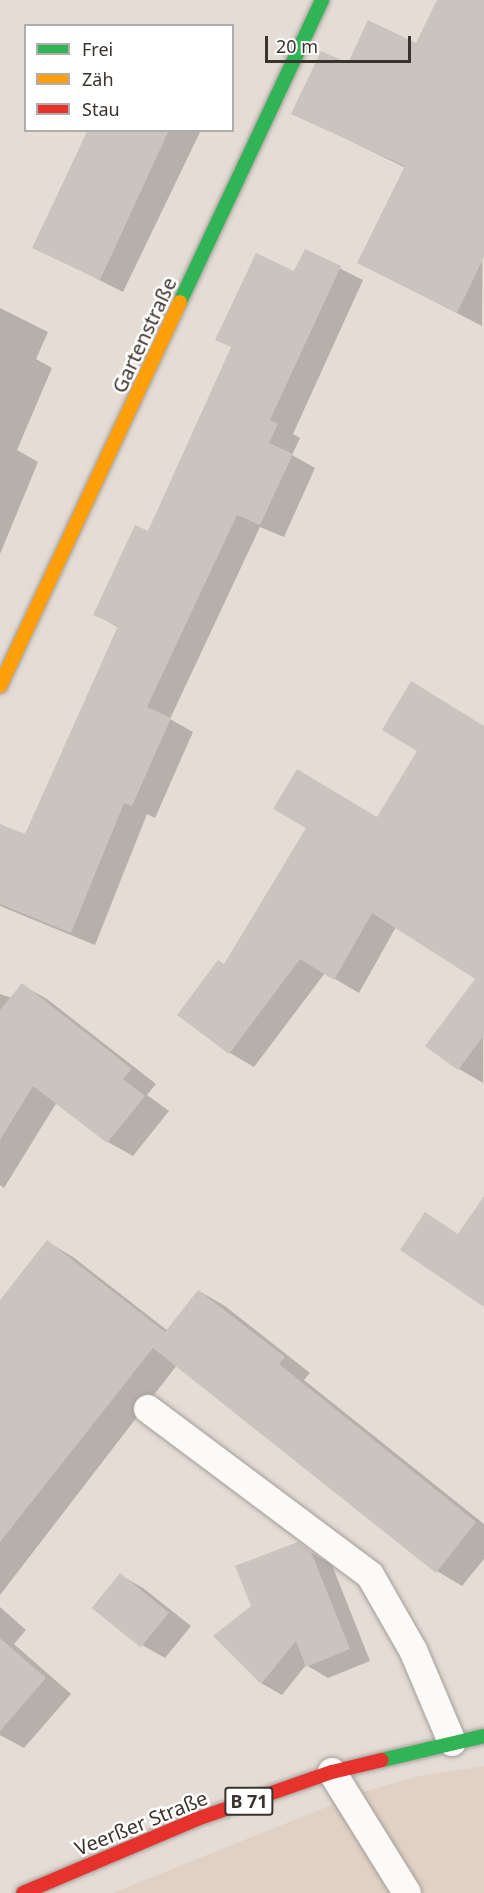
<!DOCTYPE html>
<meta charset="utf-8">
<style>
body{margin:0}
#map{position:relative;width:484px;height:1893px;overflow:hidden;background:#e4dcd5;font-family:"Noto Sans",sans-serif}
div>[style]{position:absolute}
.built>*{inset:0;background:#e0d1c4}
.shadow>*{inset:0;background:#0003}
.building>*{inset:0;background:#cac4be;transform-origin:0 0}
.roads{filter:drop-shadow(0 0 2px #a39d97) drop-shadow(0 0 2px #a39d97)}
.lane>*{height:28px;margin:-14px;padding:0 14px;transform-origin:14px;border-radius:14px;background:#fbfaf9}
.fast>*{height:14px;margin:-7px;padding:0 7px;transform-origin:7px;border-radius:7px;background:#30b455}
.slow>*{height:14px;margin:-7px;padding:0 7px;transform-origin:7px;border-radius:7px;background:#ff9f0a}
.jam>*{height:14px;margin:-7px;padding:0 7px;transform-origin:7px;border-radius:7px;background:#e5322d}
span{translate:-50% -50%;white-space:nowrap;text-align:center;line-height:1.15;-webkit-text-stroke:5px #fff;paint-order:stroke}
.shield-label span{padding:2px 4px;background:#fff;border:2px solid;border-radius:4px;-webkit-text-stroke-width:0}
.shield-label{font-size:18px;color:#3a342f;font-weight:700}
.street-label{font-size:20px;color:#3a342f}
.legend{position:absolute;left:24px;top:24px;width:210px;height:108px;box-sizing:border-box;background:#fff;border:2px solid #b0aeac;margin:0;padding:8px 10px;list-style:none;font-size:18px;color:#3a342f}
.legend li{display:flex;align-items:center;gap:12px;height:30px}
.legend b{width:30px;border:2px solid #b0aeac}
.scale{position:absolute;left:265px;top:36px;width:146px;height:27px;box-sizing:border-box;border:3px solid #3a342f;border-top:0;padding-left:8px;font-size:18px;line-height:21px;white-space:nowrap;color:#3a342f;-webkit-text-stroke:4px #fff;paint-order:stroke}
</style>
<div id="map">
<div class="built">
<i style="clip-path:polygon(484px 1766px,484px 1893px,113px 1893px,366px 1791px,420px 1776px)"></i>
</div>
<div class="shadow">
<i style="clip-path:polygon(438px 0,484px 0,482px 326px,359px 263px,406px 168px,293px 113px,349px 65px,417px 45px)"></i>
<i style="clip-path:polygon(88px 130px,201px 130px,123px 292px,34px 247px)"></i>
<i style="clip-path:polygon(305px 251px,363px 280px,293px 434px,300px 438px,292px 455px,315px 468px,284px 537px,260px 527px,170px 719px,193px 732px,155px 818px,147px 814px,95px 945px,0 906px,0 841px,26px 836px,119px 628px,95px 614px,148px 533px)"></i>
<i style="clip-path:polygon(0 308px,48px 332px,36px 359px,52px 368px,17px 450px,38px 462px,0 554px)"></i>
<i style="clip-path:polygon(484px 727px,483px 1083px,459px 1069px,477px 979px,396px 927px,359px 993px,325px 973px,254px 1067px,230px 1053px,225px 965px,378px 818px)"></i>
<i style="clip-path:polygon(22px 985px,47px 999px,156px 1084px,147px 1095px,169px 1111px,133px 1156px,108px 1142px,57px 1102px,4px 1188px,0 1185px,0 994px,12px 998px)"></i>
<i style="clip-path:polygon(48px 1242px,73px 1257px,168px 1331px,199px 1291px,225px 1306px,310px 1373px,304px 1380px,484px 1524px,484px 1559px,462px 1586px,437px 1571px,177px 1365px,0 1595px,0 1303px)"></i>
<i style="clip-path:polygon(298px 1544px,332px 1565px,370px 1661px,328px 1678px,306px 1665px,282px 1695px,261px 1683px,253px 1607px)"></i>
<i style="clip-path:polygon(120px 1575px,143px 1588px,191px 1626px,165px 1658px,142px 1645px)"></i>
<i style="clip-path:polygon(0 1607px,26px 1630px,14px 1644px,71px 1694px,24px 1748px,0 1735px)"></i>
</div>
<div class="building">
<i style="clip-path:polygon(437px 0,484px 0,484px 257px,457px 313px,357px 263px,405px 166px,291px 114px,321px 51px,348px 63px,368px 20px,416px 43px)"></i>
<i style="clip-path:polygon(88px 130px,169px 130px,100px 280px,32px 248px)"></i>
<i style="clip-path:polygon(305px 249px,341px 266px,270px 420px,278px 424px,269px 443px,293px 454px,260px 525px,237px 515px,147px 707px,171px 718px,132px 806px,124px 803px,71px 933px,0 904px,0 824px,25px 834px,118px 626px,93px 615px,135px 525px,148px 531px,231px 347px,215px 340px,256px 253px,294px 271px)"></i>
<i style="clip-path:polygon(411px 681px,484px 726px,484px 1035px,458px 1070px,425px 1046px,475px 979px,372px 913px,334px 980px,300px 959px,229px 1054px,177px 1015px,218px 960px,224px 964px,306px 828px,273px 809px,297px 769px,377px 817px,417px 751px,382px 730px)"></i>
<i style="clip-path:polygon(22px 983px,132px 1069px,123px 1079px,145px 1096px,107px 1143px,33px 1086px,0 1140px,0 1010px)"></i>
<i style="clip-path:polygon(484px 1196px,484px 1307px,400px 1250px,425px 1212px,458px 1234px)"></i>
<i style="clip-path:polygon(47px 1240px,165px 1332px,198px 1290px,285px 1357px,279px 1364px,476px 1522px,436px 1573px,153px 1348px,0 1542px,0 1300px)"></i>
<i style="clip-path:polygon(298px 1542px,311px 1552px,350px 1649px,306px 1667px,296px 1641px,261px 1684px,213px 1636px,251px 1606px,235px 1566px)"></i>
<i style="left:120px;top:1573px;width:63px;height:45px;rotate:39deg"></i>
<i style="clip-path:polygon(0 1638px,46px 1678px,0 1731px)"></i>
</div>
<div class="roads">
<div class="lane">
<i style="left:148px;top:1409px;width:277px;rotate:36.8deg"></i>
<i style="left:370px;top:1575px;width:86px;rotate:60.2deg"></i>
<i style="left:413px;top:1650px;width:100px;rotate:67deg"></i>
<i style="left:332px;top:1772px;width:142px;rotate:58.2deg"></i>
</div>
<div class="fast">
<i style="left:180px;top:302px;width:334px;rotate:-64.8deg"></i>
<i style="left:382px;top:1760px;width:105px;rotate:-13.2deg"></i>
</div>
<div class="slow">
<i style="left:0;top:686px;width:424px;rotate:-64.9deg"></i>
</div>
<div class="jam">
<i style="left:23px;top:1893px;width:189px;rotate:-23deg"></i>
<i style="left:197px;top:1819px;width:143px;rotate:-19.2deg"></i>
<i style="left:332px;top:1772px;width:51px;rotate:-13.5deg"></i>
</div>
</div>
<div class="shield-label">
<span style="left:249px;top:1801px">B 71</span>
</div>
<div class="street-label">
<span style="left:144px;top:335px;rotate:-65deg">Gartenstraße</span>
<span style="left:141px;top:1823px;rotate:-22deg">Veerßer Straße</span>
</div>
<ul class="legend">
<li><b style="height:8px;background:#30b455"></b>Frei</li>
<li><b style="height:8px;background:#ff9f0a"></b>Zäh</li>
<li><b style="height:8px;background:#e5322d"></b>Stau</li>
</ul>
<div class="scale">20 m</div>
</div>
